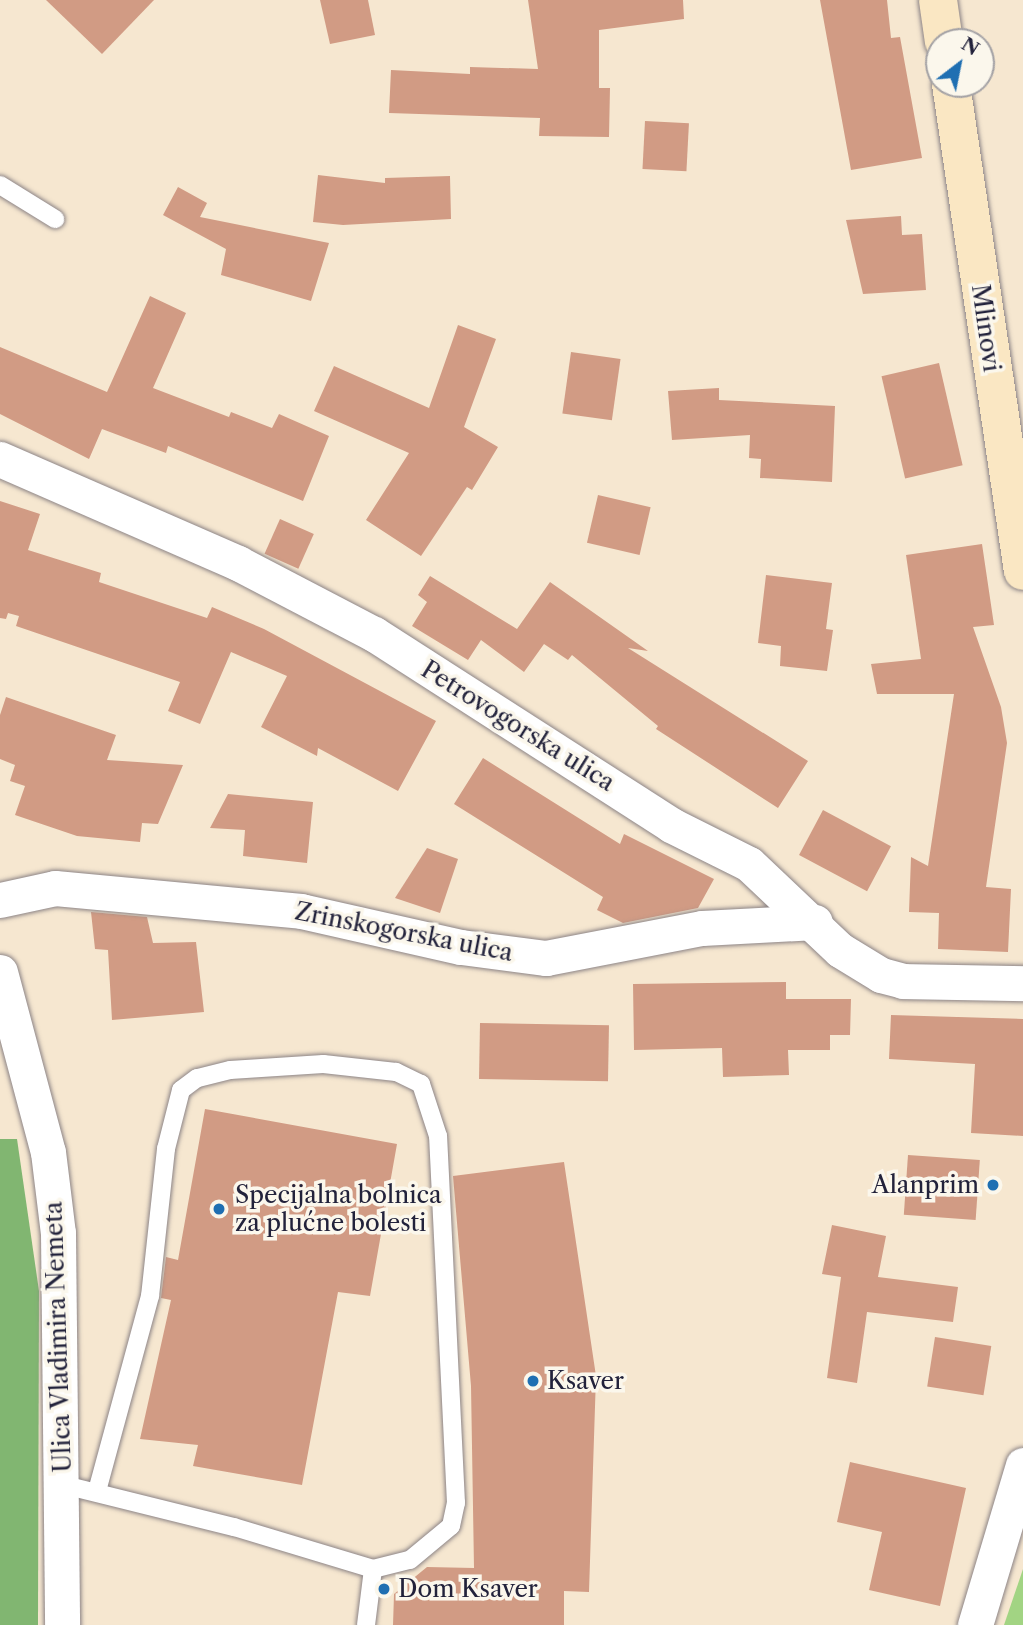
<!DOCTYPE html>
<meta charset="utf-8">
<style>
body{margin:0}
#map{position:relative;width:1023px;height:1625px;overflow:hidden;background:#f6e7d0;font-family:"Libre Caslon Text",serif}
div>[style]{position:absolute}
.green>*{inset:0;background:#a2d483}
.forest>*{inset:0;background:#81b671}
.building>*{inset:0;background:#d19b84;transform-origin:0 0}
.roads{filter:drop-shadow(0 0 2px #8c8486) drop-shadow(0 0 2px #8c8486)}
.lane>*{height:18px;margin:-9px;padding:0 9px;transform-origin:9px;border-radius:9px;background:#fff}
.street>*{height:35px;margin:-17.5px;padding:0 17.5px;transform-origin:17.5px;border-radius:17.5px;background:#fff}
.secondary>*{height:38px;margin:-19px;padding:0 19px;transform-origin:19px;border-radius:19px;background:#fae7c3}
.dots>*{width:19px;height:19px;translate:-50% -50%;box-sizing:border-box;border:4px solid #fbf7ec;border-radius:50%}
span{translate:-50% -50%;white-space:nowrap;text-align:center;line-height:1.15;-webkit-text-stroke:7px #fbf7ec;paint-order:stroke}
.street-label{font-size:24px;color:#22223b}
.poi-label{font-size:24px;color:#22223b}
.right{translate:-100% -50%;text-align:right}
.left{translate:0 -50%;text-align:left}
.north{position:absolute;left:925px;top:28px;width:70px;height:70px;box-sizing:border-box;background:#fbf7ec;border:2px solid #a4a2a5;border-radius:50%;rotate:32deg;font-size:19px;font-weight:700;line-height:28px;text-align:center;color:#22223b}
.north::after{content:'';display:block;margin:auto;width:24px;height:32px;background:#1f6fb2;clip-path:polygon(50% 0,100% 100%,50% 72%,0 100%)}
</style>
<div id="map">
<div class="green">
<i style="clip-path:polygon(1023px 1569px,1023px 1625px,1004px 1625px)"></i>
</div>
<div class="forest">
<i style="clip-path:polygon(0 1139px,17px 1139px,39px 1291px,38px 1625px,0 1625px)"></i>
</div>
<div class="building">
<i style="clip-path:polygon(46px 0,154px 0,102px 54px)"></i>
<i style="clip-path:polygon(320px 0,368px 0,375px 35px,330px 44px)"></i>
<i style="clip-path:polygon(528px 0,683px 0,684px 19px,599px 30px,599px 88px,610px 88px,609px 137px,539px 136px,540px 118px,389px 113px,391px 70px,470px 74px,470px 67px,538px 69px)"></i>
<i style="clip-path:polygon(820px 0,887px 0,891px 38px,900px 37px,922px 158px,851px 170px)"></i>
<i style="left:645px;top:121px;width:44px;height:48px;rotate:3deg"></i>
<i style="clip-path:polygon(318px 175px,385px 183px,385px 178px,450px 176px,451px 219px,343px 225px,313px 222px)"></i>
<i style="clip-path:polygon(178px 187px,207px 203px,200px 217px,329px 243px,311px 301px,221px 275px,226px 249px,163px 215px)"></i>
<i style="clip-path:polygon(901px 216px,902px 235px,922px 234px,926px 290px,863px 294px,846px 220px)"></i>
<i style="clip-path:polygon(150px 296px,186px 313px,153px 388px,229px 417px,231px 412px,272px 428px,279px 414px,329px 436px,303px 501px,168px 446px,166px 453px,102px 429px,89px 459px,0 414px,0 347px,107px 392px)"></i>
<i style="clip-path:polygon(458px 325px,496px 339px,464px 427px,498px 447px,472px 490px,467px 487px,421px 556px,366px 520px,409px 453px,314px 411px,334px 366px,429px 408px)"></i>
<i style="left:571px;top:352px;width:50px;height:62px;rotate:8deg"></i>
<i style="left:939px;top:363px;width:105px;height:59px;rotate:77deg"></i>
<i style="clip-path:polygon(719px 388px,719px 400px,835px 406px,832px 482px,760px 478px,761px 459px,749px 458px,750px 435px,672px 440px,668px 391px)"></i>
<i style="left:598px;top:495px;width:54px;height:49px;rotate:13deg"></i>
<i style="clip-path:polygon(0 501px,40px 514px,28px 550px,101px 573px,99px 582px,207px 618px,212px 607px,264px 629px,436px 721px,398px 791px,318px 748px,317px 756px,261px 727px,287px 676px,231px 652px,200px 724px,168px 711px,180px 682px,16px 626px,19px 616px,8px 613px,6px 619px,0 618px)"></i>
<i style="left:280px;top:519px;width:37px;height:38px;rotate:24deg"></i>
<i style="clip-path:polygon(982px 544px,994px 625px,973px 627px,1001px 707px,1007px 743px,986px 887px,1011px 889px,1008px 952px,938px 949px,939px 913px,909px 912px,911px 857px,928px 866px,954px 694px,877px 694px,871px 664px,921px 659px,906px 555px)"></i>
<i style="clip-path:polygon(766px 575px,832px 583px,826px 629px,833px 630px,827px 671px,780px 666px,781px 646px,758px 643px)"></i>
<i style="clip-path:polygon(430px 576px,517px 629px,550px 582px,648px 651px,628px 648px,808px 761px,778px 808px,656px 729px,658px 726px,572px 655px,568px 660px,544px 644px,524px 672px,481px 640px,468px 660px,412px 626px,427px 602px,418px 595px)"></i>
<i style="clip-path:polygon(6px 697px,116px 735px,107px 760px,183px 765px,158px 824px,142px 823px,140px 842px,77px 836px,15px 815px,25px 786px,10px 781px,15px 765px,0 759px,0 715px)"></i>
<i style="clip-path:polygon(483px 758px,620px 844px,624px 834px,714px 879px,698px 908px,623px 923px,597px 910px,603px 897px,454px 804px)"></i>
<i style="clip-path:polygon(228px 794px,313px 802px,307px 863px,243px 856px,245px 830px,210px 828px)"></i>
<i style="left:823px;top:810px;width:77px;height:51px;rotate:28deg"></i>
<i style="clip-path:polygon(427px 848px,458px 859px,440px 913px,395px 898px)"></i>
<i style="clip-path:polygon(91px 912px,147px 917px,153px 943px,196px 942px,204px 1012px,112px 1020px,108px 950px,95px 949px)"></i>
<i style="clip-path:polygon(786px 982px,786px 999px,851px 999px,850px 1035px,830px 1035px,830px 1050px,788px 1050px,789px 1075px,723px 1077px,722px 1048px,634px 1050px,633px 984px)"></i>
<i style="clip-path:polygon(891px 1015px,1023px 1019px,1023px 1136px,971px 1133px,975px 1064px,889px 1059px)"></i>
<i style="left:480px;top:1023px;width:129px;height:56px;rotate:1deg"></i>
<i style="clip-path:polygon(205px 1109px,397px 1144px,370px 1296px,338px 1292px,302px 1485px,193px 1466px,198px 1445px,140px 1439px,171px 1300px,161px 1298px,166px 1257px,178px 1260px)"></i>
<i style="left:908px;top:1155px;width:72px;height:60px;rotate:4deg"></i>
<i style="clip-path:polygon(564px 1162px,596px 1376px,589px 1592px,564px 1591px,564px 1625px,393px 1625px,394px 1594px,427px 1567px,474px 1568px,471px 1386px,453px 1176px)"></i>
<i style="clip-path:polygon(832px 1225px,886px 1236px,878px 1277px,958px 1287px,953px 1322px,867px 1312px,857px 1383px,827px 1378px,841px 1277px,822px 1274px)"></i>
<i style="left:935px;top:1337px;width:57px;height:50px;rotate:9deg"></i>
<i style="clip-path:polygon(850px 1462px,966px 1488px,940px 1606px,869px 1590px,882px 1532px,837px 1522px)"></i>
</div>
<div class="roads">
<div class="lane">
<i style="left:0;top:185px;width:65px;rotate:31.7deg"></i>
<i style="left:64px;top:1485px;width:175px;rotate:13.9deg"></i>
<i style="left:234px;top:1527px;width:145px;rotate:16.8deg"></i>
<i style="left:373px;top:1569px;width:38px;rotate:-14deg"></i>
<i style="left:410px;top:1560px;width:53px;rotate:-39.7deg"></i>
<i style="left:451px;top:1526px;width:24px;rotate:-78deg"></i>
<i style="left:456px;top:1503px;width:367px;rotate:-92.8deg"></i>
<i style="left:438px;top:1136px;width:55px;rotate:-108.1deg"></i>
<i style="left:421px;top:1084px;width:28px;rotate:-154deg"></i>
<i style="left:396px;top:1072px;width:73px;rotate:-173.7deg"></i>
<i style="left:323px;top:1064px;width:93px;rotate:176.3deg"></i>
<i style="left:230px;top:1070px;width:34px;rotate:166deg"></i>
<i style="left:197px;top:1078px;width:20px;rotate:143deg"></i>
<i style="left:181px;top:1090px;width:61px;rotate:104.3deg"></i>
<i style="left:166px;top:1149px;width:148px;rotate:96.2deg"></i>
<i style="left:150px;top:1296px;width:202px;rotate:105.2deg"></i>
<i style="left:366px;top:1625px;width:56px;rotate:-82.9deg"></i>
</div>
<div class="street">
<i style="left:0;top:459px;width:260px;rotate:23.6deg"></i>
<i style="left:238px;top:563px;width:153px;rotate:27.6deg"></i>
<i style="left:374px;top:634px;width:353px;rotate:32.7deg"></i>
<i style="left:671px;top:825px;width:87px;rotate:26.6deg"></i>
<i style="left:749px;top:864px;width:125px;rotate:43.4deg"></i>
<i style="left:840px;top:950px;width:48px;rotate:31.4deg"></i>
<i style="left:881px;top:975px;width:23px;rotate:15deg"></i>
<i style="left:903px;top:981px;width:120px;rotate:1deg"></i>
<i style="left:0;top:900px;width:56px;rotate:-12.3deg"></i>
<i style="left:55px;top:888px;width:247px;rotate:5.3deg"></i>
<i style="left:301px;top:911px;width:164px;rotate:12.7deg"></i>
<i style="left:461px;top:947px;width:86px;rotate:7.4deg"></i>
<i style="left:546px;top:958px;width:159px;rotate:-10.9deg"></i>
<i style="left:702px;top:928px;width:113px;rotate:-3deg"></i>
<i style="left:0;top:972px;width:186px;rotate:75.1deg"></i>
<i style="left:48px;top:1152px;width:82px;rotate:83deg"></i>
<i style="left:58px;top:1233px;width:392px;rotate:89.4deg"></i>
<i style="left:975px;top:1625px;width:167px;rotate:-73.3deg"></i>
</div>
<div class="secondary">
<i style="left:938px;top:0;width:42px;rotate:81.9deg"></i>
<i style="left:951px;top:84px;width:492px;rotate:81.6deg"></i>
</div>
</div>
<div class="dots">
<i style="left:993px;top:1185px;background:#1f6fb2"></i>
<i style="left:219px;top:1209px;background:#1f6fb2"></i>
<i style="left:533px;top:1381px;background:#1f6fb2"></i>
<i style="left:384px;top:1589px;background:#1f6fb2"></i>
</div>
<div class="street-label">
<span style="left:986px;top:328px;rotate:82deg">Mlinovi</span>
<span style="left:518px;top:726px;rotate:32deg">Petrovogorska ulica</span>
<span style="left:404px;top:932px;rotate:11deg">Zrinskogorska ulica</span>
<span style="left:58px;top:1337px;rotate:-92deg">Ulica Vladimira Nemeta</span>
</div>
<div class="poi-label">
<span class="right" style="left:979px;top:1185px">Alanprim</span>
<span class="left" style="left:235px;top:1209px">Specijalna bolnica<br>za plućne bolesti</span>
<span class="left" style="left:547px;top:1381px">Ksaver</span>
<span class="left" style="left:398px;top:1589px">Dom Ksaver</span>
</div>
<div class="north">N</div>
</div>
